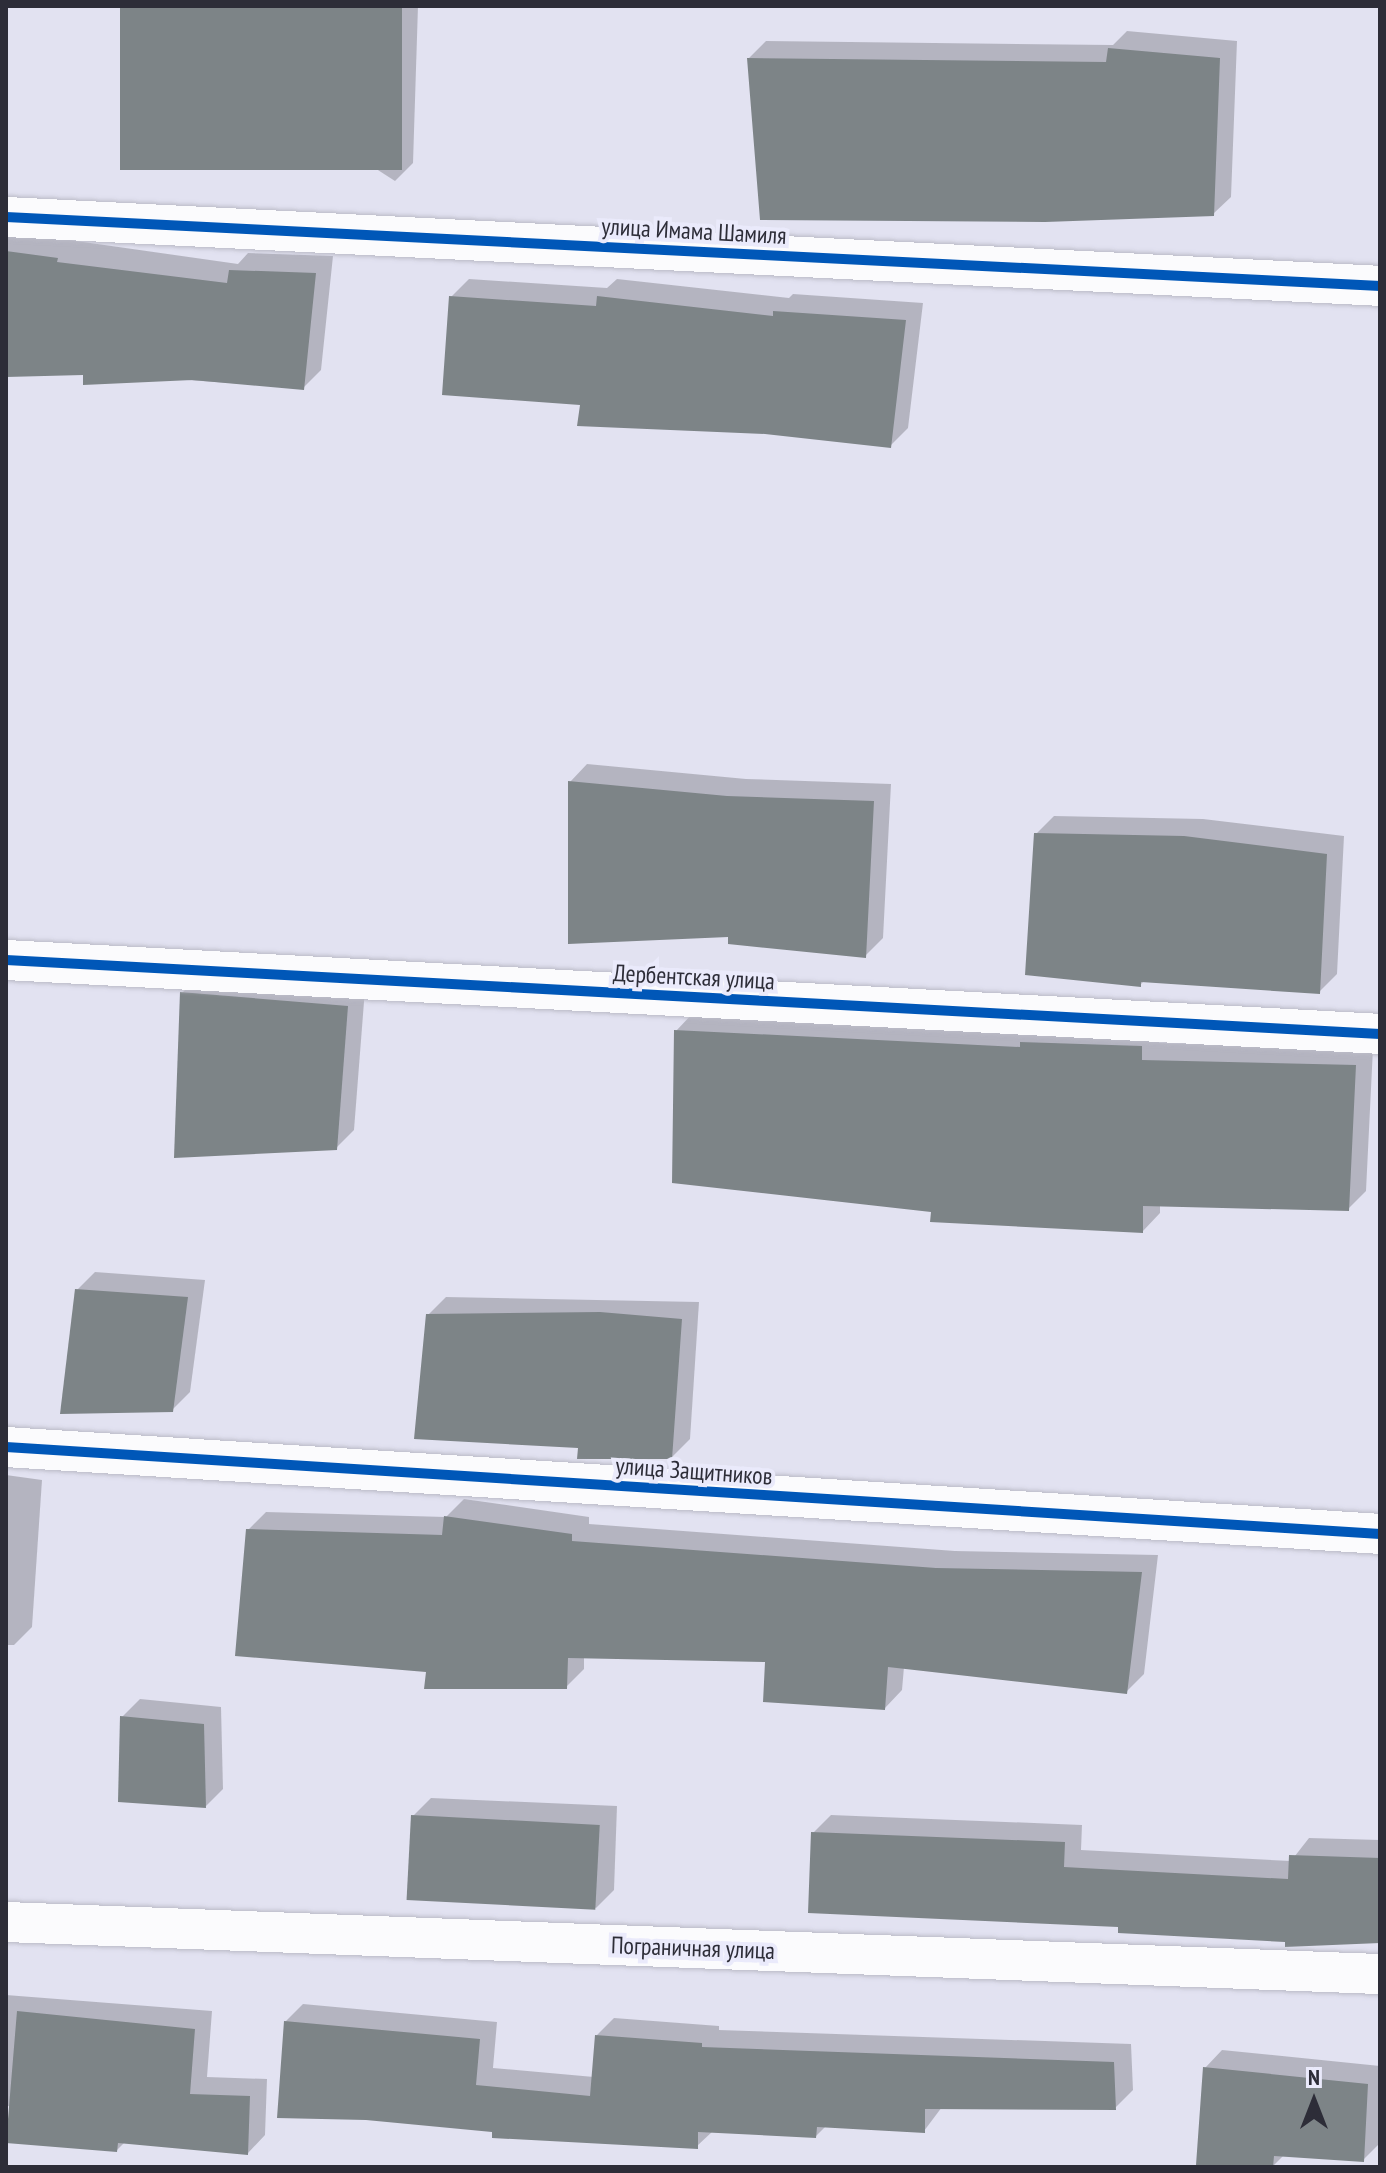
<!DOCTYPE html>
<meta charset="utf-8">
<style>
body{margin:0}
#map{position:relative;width:1386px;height:2173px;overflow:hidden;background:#e2e2f1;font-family:"PT Sans Narrow",sans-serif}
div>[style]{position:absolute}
.shadow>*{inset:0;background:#0003}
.building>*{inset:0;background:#7d8487;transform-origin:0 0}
.roads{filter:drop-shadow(0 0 2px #babac6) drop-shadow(0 0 2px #babac6)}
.minor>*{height:40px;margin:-20px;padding:0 20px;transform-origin:20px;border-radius:20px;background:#fbfbfd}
.cycleway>*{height:10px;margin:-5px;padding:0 5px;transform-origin:5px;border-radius:5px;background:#0057b8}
span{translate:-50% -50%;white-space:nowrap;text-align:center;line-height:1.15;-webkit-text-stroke:8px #eaeafb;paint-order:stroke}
.street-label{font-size:24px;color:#2d2d38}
.frame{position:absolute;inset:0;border:8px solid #2d2d38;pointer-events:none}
.north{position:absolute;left:1274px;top:2061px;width:80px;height:80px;-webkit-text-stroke:6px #eaeafb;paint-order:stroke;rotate:0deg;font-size:22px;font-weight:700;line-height:32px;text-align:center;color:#2d2d38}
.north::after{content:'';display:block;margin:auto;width:28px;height:36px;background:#2d2d38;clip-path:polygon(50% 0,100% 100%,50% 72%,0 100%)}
</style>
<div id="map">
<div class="shadow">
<i style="clip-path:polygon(122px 6px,418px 6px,413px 163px,395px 181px)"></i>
<i style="clip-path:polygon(1127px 31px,1237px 41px,1231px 197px,1213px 214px,749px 58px,766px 41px,1113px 45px)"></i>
<i style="clip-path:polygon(6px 231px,238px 264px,248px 253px,333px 256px,321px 370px,303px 388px,85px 373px,6px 375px)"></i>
<i style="clip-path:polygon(469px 279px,607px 288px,617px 279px,789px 298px,793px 294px,923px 303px,908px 428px,890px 446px,583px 404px,451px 297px)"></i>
<i style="clip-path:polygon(587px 764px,746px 779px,891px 784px,883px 938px,865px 956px,730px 935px,570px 782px)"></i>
<i style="clip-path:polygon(1054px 816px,1203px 819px,1344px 836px,1337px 974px,1319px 992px,1145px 980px,1140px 985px,1036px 834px)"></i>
<i style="clip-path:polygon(200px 975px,365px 989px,354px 1130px,336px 1148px,182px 993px)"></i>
<i style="clip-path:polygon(693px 1013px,1159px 1029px,1159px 1043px,1373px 1048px,1366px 1191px,1348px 1209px,1160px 1204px,1160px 1213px,1143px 1231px,933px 1210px,676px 1031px)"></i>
<i style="clip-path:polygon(95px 1272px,205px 1280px,190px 1392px,172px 1410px,77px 1290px)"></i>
<i style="clip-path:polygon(446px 1297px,699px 1302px,690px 1439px,672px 1457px,581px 1446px,428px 1315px)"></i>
<i style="clip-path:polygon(6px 1475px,42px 1480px,32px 1627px,14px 1645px,6px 1645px)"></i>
<i style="clip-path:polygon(464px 1499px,589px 1517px,589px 1524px,955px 1551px,1158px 1555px,1144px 1674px,1126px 1692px,904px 1667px,902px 1690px,885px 1708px,767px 1660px,584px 1657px,584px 1669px,566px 1687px,428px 1670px,248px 1530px,266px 1512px,446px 1517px)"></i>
<i style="clip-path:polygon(140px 1699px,221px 1707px,223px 1789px,206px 1806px,122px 1717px)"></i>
<i style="clip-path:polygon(431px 1798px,617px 1806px,614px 1890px,596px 1908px,413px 1816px)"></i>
<i style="clip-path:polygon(831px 1815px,1082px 1825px,1081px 1850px,1291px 1861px,1309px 1838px,1380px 1840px,1380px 1941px,1287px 1945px,1287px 1940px,1121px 1925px,813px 1833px)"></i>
<i style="clip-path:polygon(6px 1995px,212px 2011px,207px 2077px,267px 2079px,265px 2135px,248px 2153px,125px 2142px,117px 2150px,6px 2105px)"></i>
<i style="clip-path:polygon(303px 2004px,497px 2022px,493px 2068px,594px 2077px,597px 2035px,614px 2018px,719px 2026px,719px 2030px,1131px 2044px,1133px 2090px,1115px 2108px,942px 2107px,924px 2131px,826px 2126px,816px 2136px,713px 2131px,697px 2146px,494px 2130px,285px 2022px)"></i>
<i style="clip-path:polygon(1222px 2050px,1380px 2066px,1380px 2143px,1363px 2160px,1284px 2155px,1272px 2167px,1205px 2068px)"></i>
</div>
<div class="building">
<i style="left:120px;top:6px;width:282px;height:164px"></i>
<i style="clip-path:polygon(1108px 48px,1220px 58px,1214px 216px,1045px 222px,760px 220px,747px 58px,1106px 62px)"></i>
<i style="clip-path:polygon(6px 251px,58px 258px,57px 262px,227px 283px,229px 270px,316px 273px,304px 390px,192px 380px,83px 385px,83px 375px,6px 377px)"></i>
<i style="clip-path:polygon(449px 296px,596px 306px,597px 296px,773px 316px,773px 311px,906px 320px,891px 448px,765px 434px,577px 426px,580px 405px,442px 395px)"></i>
<i style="clip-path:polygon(568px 781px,727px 796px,874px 801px,866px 958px,728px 944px,728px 937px,568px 944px)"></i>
<i style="clip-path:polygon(1034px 833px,1184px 836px,1327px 854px,1320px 994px,1141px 982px,1141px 987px,1025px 975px)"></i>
<i style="clip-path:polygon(180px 992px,348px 1006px,337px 1150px,174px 1158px)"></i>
<i style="clip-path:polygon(674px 1030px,1020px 1047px,1020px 1042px,1142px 1046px,1142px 1060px,1356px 1065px,1349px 1211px,1143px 1206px,1143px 1233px,930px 1222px,931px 1212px,672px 1183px)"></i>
<i style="clip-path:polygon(75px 1289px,188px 1297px,173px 1412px,60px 1414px)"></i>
<i style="clip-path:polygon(600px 1312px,682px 1319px,672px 1459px,577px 1459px,578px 1448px,414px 1439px,426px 1314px)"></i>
<i style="clip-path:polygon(444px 1516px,572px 1534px,572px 1541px,936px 1568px,1142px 1572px,1127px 1694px,888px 1667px,885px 1710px,763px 1702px,765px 1662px,568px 1658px,567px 1689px,424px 1689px,426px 1672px,235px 1656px,246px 1529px,442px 1535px)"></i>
<i style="clip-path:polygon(120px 1716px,204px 1724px,206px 1808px,118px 1802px)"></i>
<i style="left:411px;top:1815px;width:189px;height:85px;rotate:3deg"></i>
<i style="clip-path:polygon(811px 1832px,1065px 1842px,1064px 1867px,1288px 1879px,1289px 1855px,1380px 1858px,1380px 1943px,1285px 1947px,1285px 1942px,1118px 1933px,1118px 1927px,808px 1913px)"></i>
<i style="clip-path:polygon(17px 2011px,195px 2029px,190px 2094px,250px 2096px,248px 2155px,118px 2143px,117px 2152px,6px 2143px)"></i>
<i style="clip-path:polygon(284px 2021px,480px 2039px,476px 2085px,590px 2096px,595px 2035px,702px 2043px,702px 2047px,1114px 2062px,1116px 2110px,925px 2109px,925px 2133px,817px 2127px,816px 2138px,698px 2132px,698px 2149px,492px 2138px,492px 2132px,366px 2120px,277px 2118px)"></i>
<i style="clip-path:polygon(1203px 2067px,1368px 2084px,1364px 2162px,1274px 2156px,1273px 2167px,1196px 2165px)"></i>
</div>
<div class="roads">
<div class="minor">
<i style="left:6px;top:217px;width:1376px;rotate:2.87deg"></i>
<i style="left:6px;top:960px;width:1376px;rotate:3.08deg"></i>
<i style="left:6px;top:1447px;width:1377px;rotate:3.62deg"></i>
<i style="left:6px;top:1922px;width:1375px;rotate:2.17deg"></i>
</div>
</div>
<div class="cycleway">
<i style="left:6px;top:217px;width:1376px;rotate:2.87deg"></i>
<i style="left:6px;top:960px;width:1376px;rotate:3.08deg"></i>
<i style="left:6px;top:1447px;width:1377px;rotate:3.62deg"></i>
</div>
<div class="street-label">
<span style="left:694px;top:231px;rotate:3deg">улица Имама Шамиля</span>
<span style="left:694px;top:977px;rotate:3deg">Дербентская улица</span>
<span style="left:694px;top:1471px;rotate:4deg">улица Защитников</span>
<span style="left:693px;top:1948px;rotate:2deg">Пограничная улица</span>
</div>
<div class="frame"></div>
<div class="north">N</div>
</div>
